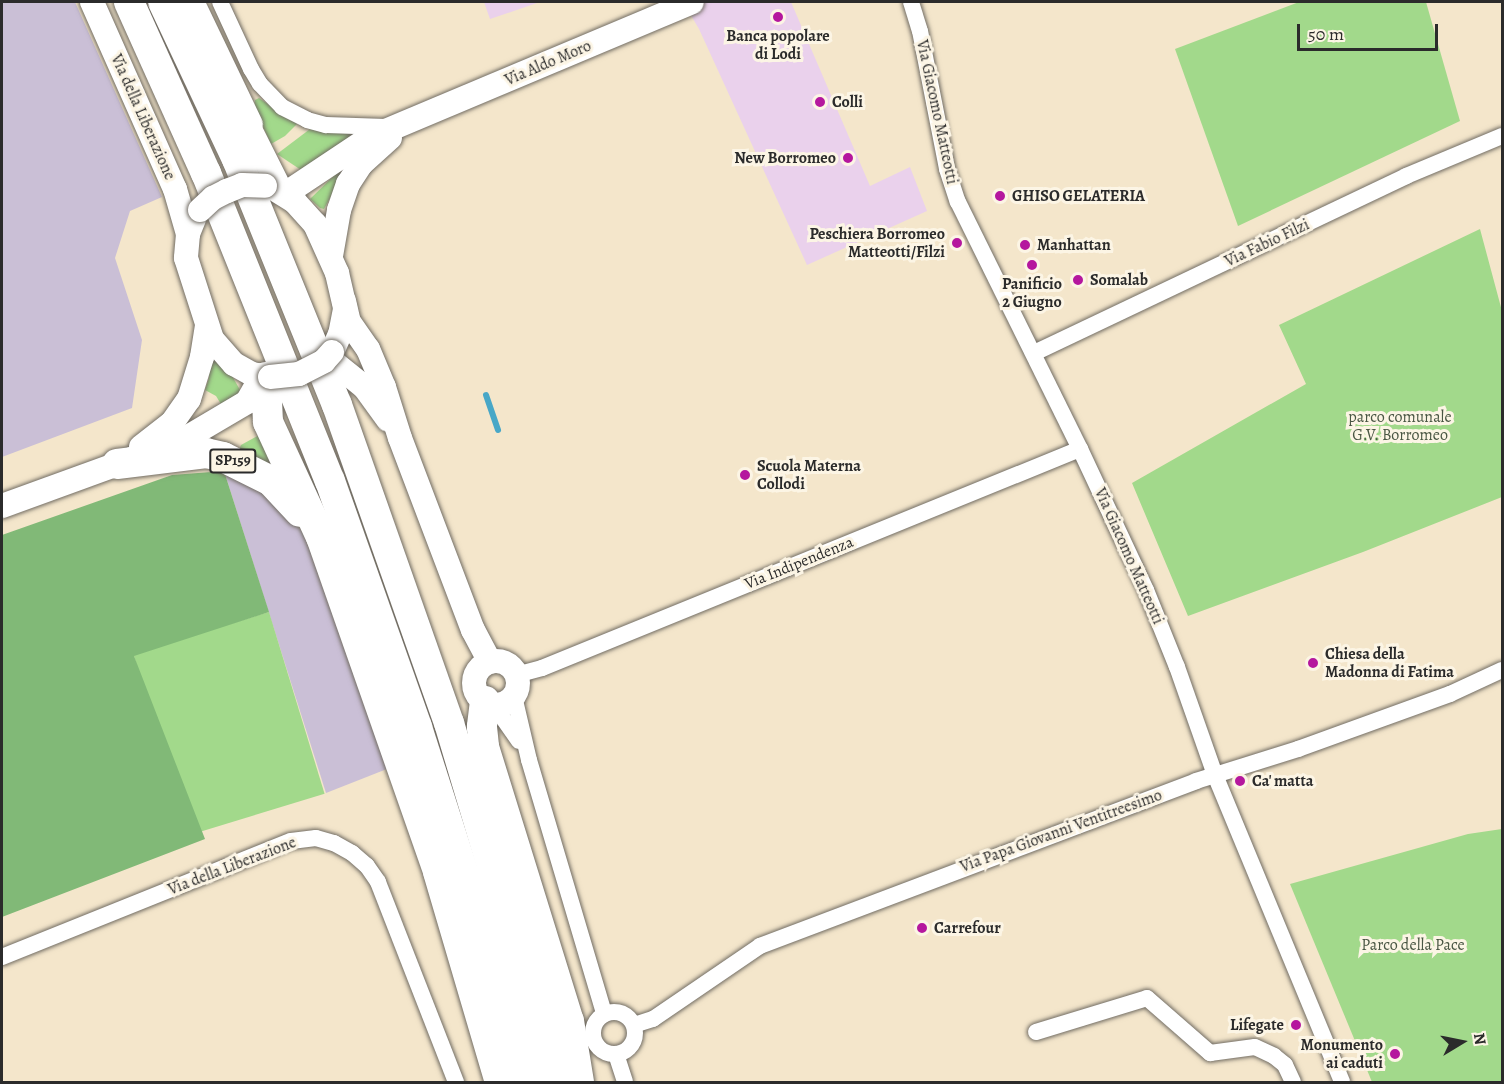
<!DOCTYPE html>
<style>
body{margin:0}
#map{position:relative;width:1504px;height:1084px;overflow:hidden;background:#f4e6cb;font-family:Alegreya,serif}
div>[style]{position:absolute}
.built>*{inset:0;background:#ead1ec}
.industrial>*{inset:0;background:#cabfd6}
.green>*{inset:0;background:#a2d98b;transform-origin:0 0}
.forest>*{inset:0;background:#81b977}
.stream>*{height:6px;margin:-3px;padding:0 3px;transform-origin:3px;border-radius:3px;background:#48a7c7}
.roads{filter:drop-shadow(0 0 2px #716c63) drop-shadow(0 0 2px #716c63)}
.street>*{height:16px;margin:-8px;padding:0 8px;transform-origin:8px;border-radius:8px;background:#fff}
.street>.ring{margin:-8px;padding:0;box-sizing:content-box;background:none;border:16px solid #fff;border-radius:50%}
.secondary>*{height:24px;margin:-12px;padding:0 12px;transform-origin:12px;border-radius:12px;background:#fff}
.secondary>.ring{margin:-12px;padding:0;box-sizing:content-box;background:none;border:24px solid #fff;border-radius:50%}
.highway>*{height:30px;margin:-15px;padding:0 15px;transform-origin:15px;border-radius:15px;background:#fff}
.bridges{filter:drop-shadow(0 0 2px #716c63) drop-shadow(0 0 2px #716c63)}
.secondary-bridge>*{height:24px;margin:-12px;padding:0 12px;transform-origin:12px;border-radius:12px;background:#fff}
.dots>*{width:16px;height:16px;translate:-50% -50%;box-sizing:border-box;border:3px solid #fcf5e5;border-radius:50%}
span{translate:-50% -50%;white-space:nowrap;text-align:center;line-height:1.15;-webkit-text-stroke:6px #fcf5e5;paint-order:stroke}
.shield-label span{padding:2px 4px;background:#fcf5e5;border:2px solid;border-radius:4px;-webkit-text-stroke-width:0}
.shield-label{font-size:15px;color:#2b2b2b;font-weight:700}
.poi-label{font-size:16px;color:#2b2b2b;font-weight:700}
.left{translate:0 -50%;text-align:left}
.right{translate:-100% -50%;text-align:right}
.street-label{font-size:16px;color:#2b2b2b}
.park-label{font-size:16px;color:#495643}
.frame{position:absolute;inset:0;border:3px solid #2b2b2b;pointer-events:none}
.north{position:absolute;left:1432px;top:1012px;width:60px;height:60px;-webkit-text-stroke:4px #fcf5e5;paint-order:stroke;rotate:80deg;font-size:16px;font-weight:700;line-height:24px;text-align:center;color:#2b2b2b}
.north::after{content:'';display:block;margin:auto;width:21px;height:27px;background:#2b2b2b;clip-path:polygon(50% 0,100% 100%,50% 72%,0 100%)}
.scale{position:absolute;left:1297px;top:24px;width:141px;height:27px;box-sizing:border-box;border:3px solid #2b2b2b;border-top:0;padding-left:8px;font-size:18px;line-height:21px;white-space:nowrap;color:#2b2b2b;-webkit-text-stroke:4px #fcf5e5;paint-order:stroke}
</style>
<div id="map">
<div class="built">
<i style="clip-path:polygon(484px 2px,540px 2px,490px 19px)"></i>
<i style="clip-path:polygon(683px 2px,791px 2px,870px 186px,910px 167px,927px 211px,807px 265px,699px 29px)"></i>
</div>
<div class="industrial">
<i style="clip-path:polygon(2px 2px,75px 2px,162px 197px,130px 211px,115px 258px,142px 340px,132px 408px,2px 457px)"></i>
<i style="clip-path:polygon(224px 471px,266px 490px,315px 546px,392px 767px,326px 793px)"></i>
</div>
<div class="green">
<i style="clip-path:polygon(1299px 2px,1426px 2px,1460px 121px,1238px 226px,1175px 49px)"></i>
<i style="clip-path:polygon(259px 98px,297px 124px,285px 136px,271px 144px,254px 107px,255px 100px)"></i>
<i style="clip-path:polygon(310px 129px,354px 134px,301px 170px,277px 154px)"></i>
<i style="clip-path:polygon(352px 158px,324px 209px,320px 208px,310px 199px)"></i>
<i style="clip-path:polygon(1480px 229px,1502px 311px,1502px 497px,1363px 552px,1188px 616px,1132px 483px,1306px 384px,1279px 325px)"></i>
<i style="clip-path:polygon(210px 351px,231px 374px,244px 397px,224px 409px,216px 396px,205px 390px,209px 378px)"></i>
<i style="clip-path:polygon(263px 433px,284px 474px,239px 450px,241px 445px)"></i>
<i style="left:269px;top:612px;width:190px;height:142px;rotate:73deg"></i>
<i style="clip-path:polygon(1502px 829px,1502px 1082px,1372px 1082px,1290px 884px,1468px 834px)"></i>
</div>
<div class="forest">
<i style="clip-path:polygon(224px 471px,269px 612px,134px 656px,205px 839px,2px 917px,2px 535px,172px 475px)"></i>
</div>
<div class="stream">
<i style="left:486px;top:395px;width:37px;rotate:71deg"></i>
</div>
<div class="roads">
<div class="street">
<i style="left:220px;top:2px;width:74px;rotate:65.2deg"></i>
<i style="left:251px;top:69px;width:17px;rotate:59deg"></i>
<i style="left:260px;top:84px;width:32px;rotate:46deg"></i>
<i style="left:282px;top:107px;width:28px;rotate:27deg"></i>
<i style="left:307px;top:120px;width:20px;rotate:15deg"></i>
<i style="left:326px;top:125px;width:60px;rotate:1.9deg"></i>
<i style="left:911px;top:2px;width:30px;rotate:73deg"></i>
<i style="left:920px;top:31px;width:141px;rotate:78.9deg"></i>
<i style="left:947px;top:169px;width:35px;rotate:72deg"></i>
<i style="left:958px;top:202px;width:275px;rotate:63.7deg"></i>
<i style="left:1080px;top:449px;width:156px;rotate:64.9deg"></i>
<i style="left:1146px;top:590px;width:83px;rotate:68.1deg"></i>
<i style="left:1177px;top:667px;width:114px;rotate:70.6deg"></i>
<i style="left:1215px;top:775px;width:332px;rotate:67.5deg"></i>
<i style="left:1034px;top:353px;width:412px;rotate:-25.4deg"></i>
<i style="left:1406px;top:176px;width:104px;rotate:-22.6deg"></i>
<i style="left:516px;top:675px;width:27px;rotate:-15deg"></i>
<i style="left:542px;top:668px;width:581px;rotate:-22.15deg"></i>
<i style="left:514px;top:696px;width:66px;rotate:76.8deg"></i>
<i style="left:529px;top:760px;width:265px;rotate:73.5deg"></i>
<i style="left:493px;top:704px;width:45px;rotate:54.9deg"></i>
<i style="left:2px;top:957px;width:311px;rotate:-21.9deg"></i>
<i style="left:291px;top:841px;width:25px;rotate:-7deg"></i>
<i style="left:316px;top:838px;width:19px;rotate:16deg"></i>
<i style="left:334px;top:843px;width:21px;rotate:29deg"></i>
<i style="left:352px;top:853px;width:20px;rotate:41deg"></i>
<i style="left:367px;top:866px;width:19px;rotate:55deg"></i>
<i style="left:378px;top:882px;width:215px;rotate:68.7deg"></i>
<i class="ring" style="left:593px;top:1012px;width:26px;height:26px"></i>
<i style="left:634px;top:1025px;width:20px;rotate:-18deg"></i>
<i style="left:653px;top:1019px;width:130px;rotate:-34.3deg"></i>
<i style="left:760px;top:946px;width:466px;rotate:-20.7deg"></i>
<i style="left:1196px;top:781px;width:107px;rotate:-17.4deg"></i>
<i style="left:1298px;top:749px;width:162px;rotate:-19.9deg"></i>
<i style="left:1450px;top:694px;width:57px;rotate:-24.8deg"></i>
<i style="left:1036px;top:1032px;width:116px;rotate:-17deg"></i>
<i style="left:1147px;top:998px;width:84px;rotate:41.1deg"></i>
<i style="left:1210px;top:1053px;width:45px;rotate:-7.6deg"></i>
<i style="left:1255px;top:1047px;width:21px;rotate:25deg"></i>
<i style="left:1274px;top:1056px;width:14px;rotate:39deg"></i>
<i style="left:1285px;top:1065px;width:19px;rotate:65deg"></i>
<i style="left:616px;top:1054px;width:29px;rotate:72deg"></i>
</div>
<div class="secondary">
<i style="left:92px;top:2px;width:205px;rotate:66.1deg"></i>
<i style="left:175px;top:189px;width:47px;rotate:73.9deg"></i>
<i style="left:248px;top:125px;width:74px;rotate:63.4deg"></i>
<i style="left:273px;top:188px;width:26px;rotate:32deg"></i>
<i style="left:295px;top:202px;width:30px;rotate:48deg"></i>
<i style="left:315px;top:224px;width:54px;rotate:65.8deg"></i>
<i style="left:337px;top:273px;width:37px;rotate:77deg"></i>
<i style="left:345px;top:309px;width:25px;rotate:101deg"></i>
<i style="left:340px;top:334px;width:20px;rotate:114deg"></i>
<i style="left:285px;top:194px;width:101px;rotate:-33.7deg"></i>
<i style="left:369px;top:138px;width:350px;rotate:-22.8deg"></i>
<i style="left:194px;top:219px;width:16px;rotate:112deg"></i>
<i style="left:188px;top:234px;width:24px;rotate:95deg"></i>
<i style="left:186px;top:258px;width:85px;rotate:72.2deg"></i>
<i style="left:212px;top:339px;width:33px;rotate:49deg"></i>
<i style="left:234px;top:364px;width:21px;rotate:29deg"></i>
<i style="left:252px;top:374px;width:18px;rotate:9deg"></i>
<i style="left:331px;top:256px;width:47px;rotate:-80.1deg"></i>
<i style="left:339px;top:210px;width:28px;rotate:-71deg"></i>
<i style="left:348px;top:184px;width:24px;rotate:-57deg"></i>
<i style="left:361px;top:164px;width:39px;rotate:-42deg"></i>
<i style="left:344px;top:301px;width:22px;rotate:77deg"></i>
<i style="left:349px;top:322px;width:33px;rotate:55deg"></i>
<i style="left:368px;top:349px;width:41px;rotate:67.2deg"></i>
<i style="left:384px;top:387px;width:53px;rotate:72.6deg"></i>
<i style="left:400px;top:438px;width:205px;rotate:69.2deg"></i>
<i style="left:473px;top:630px;width:36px;rotate:62deg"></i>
<i style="left:337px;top:365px;width:36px;rotate:39deg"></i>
<i style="left:365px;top:388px;width:39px;rotate:54deg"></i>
<i style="left:141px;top:447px;width:39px;rotate:-38deg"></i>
<i style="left:172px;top:423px;width:29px;rotate:-55deg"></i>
<i style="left:189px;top:399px;width:44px;rotate:-72.8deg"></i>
<i style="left:202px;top:357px;width:31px;rotate:-81deg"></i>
<i style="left:2px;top:506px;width:190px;rotate:-20deg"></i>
<i style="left:181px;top:441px;width:77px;rotate:-30.6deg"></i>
<i style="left:247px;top:402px;width:30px;rotate:-60deg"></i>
<i class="ring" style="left:474px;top:661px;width:20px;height:20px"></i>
</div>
<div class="highway">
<i style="left:129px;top:2px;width:188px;rotate:65.8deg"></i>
<i style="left:206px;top:173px;width:332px;rotate:68.1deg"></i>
<i style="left:330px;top:481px;width:261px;rotate:70.5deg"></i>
<i style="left:417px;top:727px;width:373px;rotate:72.3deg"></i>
<i style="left:163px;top:2px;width:174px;rotate:64.8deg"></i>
<i style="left:237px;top:159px;width:266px;rotate:67.9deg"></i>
<i style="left:337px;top:405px;width:337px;rotate:70.6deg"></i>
<i style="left:449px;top:723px;width:375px;rotate:73.3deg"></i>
<i style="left:189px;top:2px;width:136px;rotate:64.4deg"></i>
<i style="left:266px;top:377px;width:45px;rotate:87.5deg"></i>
<i style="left:268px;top:422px;width:127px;rotate:65.3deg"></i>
<i style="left:321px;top:537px;width:355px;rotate:70.7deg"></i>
<i style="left:438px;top:872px;width:219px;rotate:73.6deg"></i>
<i style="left:117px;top:464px;width:90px;rotate:-7deg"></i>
<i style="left:206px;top:453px;width:17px;rotate:13deg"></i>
<i style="left:223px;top:457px;width:54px;rotate:26.6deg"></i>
<i style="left:271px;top:481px;width:42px;rotate:46.9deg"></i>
<i style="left:485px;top:701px;width:26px;rotate:97deg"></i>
<i style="left:482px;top:727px;width:20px;rotate:84deg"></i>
<i style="left:484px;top:747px;width:287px;rotate:72.8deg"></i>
<i style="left:569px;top:1021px;width:62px;rotate:80.7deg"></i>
</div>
</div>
<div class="bridges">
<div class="secondary-bridge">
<i style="left:200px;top:210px;width:18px;rotate:-43deg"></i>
<i style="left:213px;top:198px;width:16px;rotate:-27deg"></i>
<i style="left:227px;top:191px;width:16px;rotate:-22deg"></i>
<i style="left:242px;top:185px;width:23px;rotate:2deg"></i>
<i style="left:270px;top:377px;width:29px;rotate:-6deg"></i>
<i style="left:299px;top:374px;width:28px;rotate:-27deg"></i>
<i style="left:324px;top:361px;width:12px;rotate:-48deg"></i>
</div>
</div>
<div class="dots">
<i style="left:778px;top:17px;background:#b5179e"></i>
<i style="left:820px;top:102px;background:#b5179e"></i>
<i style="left:848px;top:158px;background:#b5179e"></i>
<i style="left:1000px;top:196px;background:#b5179e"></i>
<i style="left:957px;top:243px;background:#b5179e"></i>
<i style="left:1025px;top:245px;background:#b5179e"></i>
<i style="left:1032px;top:265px;background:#b5179e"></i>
<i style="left:1078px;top:280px;background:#b5179e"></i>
<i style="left:745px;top:475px;background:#b5179e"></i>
<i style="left:1313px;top:663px;background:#b5179e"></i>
<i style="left:1240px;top:781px;background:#b5179e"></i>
<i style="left:922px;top:928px;background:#b5179e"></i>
<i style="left:1296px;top:1025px;background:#b5179e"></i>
<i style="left:1395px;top:1054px;background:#b5179e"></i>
</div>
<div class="shield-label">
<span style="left:233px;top:461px">SP159</span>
</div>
<div class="poi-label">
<span style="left:778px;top:45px">Banca popolare<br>di Lodi</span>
<span class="left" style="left:832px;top:102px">Colli</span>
<span class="right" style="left:836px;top:158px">New Borromeo</span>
<span class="left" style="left:1012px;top:196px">GHISO GELATERIA</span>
<span class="right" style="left:945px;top:243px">Peschiera Borromeo<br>Matteotti/Filzi</span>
<span class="left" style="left:1037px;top:245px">Manhattan</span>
<span class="left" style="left:1090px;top:280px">Somalab</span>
<span style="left:1032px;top:293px">Panificio<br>2 Giugno</span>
<span class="left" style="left:757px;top:475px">Scuola Materna<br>Collodi</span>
<span class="left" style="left:1325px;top:663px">Chiesa della<br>Madonna di Fatima</span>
<span class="left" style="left:1252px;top:781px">Ca' matta</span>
<span class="left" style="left:934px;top:928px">Carrefour</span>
<span class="right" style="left:1284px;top:1025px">Lifegate</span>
<span class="right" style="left:1383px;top:1054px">Monumento<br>ai caduti</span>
</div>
<div class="street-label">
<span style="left:548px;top:63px;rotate:-23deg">Via Aldo Moro</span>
<span style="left:937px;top:112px;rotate:78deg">Via Giacomo Matteotti</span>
<span style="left:143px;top:117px;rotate:66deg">Via della Liberazione</span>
<span style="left:1267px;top:243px;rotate:-25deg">Via Fabio Filzi</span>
<span style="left:1129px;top:556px;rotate:66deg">Via Giacomo Matteotti</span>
<span style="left:799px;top:563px;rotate:-22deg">Via Indipendenza</span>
<span style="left:1061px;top:831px;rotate:-20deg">Via Papa Giovanni Ventitreesimo</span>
<span style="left:232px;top:866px;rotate:-21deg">Via della Liberazione</span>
</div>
<div class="park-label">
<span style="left:1400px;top:426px">parco comunale<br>G.V. Borromeo</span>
<span style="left:1413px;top:945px">Parco della Pace</span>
</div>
<div class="frame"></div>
<div class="north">N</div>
<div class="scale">50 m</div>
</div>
